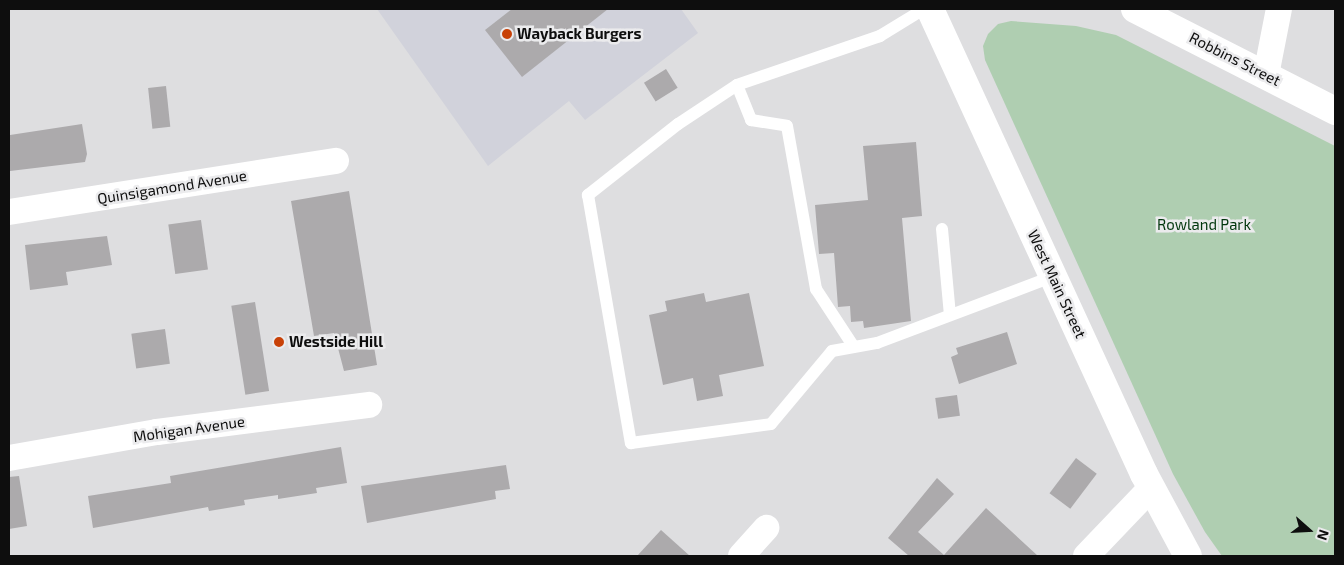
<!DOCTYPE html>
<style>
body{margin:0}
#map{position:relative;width:1344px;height:565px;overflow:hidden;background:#dedee0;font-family:"Exo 2",sans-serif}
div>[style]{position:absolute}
.built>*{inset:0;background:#d1d2db}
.green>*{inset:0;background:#afceb1}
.building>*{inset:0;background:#acaaac;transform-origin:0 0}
.service>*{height:12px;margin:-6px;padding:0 6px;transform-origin:6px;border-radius:6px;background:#fff}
.minor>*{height:26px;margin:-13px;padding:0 13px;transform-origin:13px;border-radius:13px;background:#fff}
.tertiary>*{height:28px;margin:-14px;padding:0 14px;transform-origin:14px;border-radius:14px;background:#fff}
.secondary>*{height:28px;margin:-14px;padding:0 14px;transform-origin:14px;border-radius:14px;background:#fff}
.dots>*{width:14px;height:14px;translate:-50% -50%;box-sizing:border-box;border:2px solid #ebebed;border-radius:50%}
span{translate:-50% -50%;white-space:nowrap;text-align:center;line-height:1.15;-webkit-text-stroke:5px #ebebed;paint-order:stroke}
.poi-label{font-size:15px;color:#0e0e0e;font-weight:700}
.left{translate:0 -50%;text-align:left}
.street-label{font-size:15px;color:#0e0e0e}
.park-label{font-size:15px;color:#00360c}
.frame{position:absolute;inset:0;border:10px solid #0e0e0e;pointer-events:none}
.north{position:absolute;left:1284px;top:505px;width:50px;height:50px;-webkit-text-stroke:4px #ebebed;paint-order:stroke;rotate:109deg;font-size:14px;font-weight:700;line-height:20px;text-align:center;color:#0e0e0e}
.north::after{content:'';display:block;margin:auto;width:18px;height:22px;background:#0e0e0e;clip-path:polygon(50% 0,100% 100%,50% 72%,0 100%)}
</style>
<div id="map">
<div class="built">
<i style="clip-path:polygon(377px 9px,681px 9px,698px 33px,585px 120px,569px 101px,488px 166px)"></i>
</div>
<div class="green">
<i style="clip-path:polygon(1011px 21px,1076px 26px,1116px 35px,1335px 146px,1335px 556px,1222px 556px,1205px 532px,1173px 474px,985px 60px,983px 46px,988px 34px,998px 24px)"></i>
</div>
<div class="building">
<i style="clip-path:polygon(512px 9px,608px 9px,522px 77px,485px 30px)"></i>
<i style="left:666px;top:69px;width:22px;height:26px;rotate:58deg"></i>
<i style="left:166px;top:86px;width:41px;height:18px;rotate:84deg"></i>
<i style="clip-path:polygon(82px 124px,87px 154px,85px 162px,10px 171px,10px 135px)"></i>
<i style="clip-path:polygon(916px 142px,922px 216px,902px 218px,911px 321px,864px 328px,863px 321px,851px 322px,850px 306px,838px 307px,834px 253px,819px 254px,815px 205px,868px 200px,863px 146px)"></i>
<i style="clip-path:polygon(349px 191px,377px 365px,344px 371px,334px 333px,314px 336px,291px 201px)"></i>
<i style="left:201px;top:220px;width:50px;height:33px;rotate:82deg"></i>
<i style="clip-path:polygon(107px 236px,112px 265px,66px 272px,68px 285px,30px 290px,25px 245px)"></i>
<i style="clip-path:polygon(704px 293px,706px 302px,749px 293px,764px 366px,719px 375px,723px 396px,697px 401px,693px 378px,663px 385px,649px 315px,667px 311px,665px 301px)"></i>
<i style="left:255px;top:302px;width:90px;height:24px;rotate:81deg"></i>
<i style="left:165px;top:329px;width:35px;height:34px;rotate:82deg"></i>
<i style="clip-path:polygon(1007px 332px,1017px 364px,959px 384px,951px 357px,958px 354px,956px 348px)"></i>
<i style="left:957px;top:395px;width:21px;height:22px;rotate:82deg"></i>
<i style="clip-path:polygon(341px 447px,347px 483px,316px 488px,317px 493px,278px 499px,278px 495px,244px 500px,245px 505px,209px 511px,208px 507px,93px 528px,88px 496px,171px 483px,170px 476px)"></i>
<i style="left:1076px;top:458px;width:26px;height:44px;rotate:37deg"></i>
<i style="clip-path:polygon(506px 465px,510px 489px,495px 491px,496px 499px,367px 523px,361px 486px)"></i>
<i style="clip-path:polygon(19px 476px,27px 526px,9px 529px,9px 477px)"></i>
<i style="clip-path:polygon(937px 478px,954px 494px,918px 532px,944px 555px,986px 508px,1038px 556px,909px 556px,888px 538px)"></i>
<i style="clip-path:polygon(661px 530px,690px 556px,637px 556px)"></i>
</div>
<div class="service">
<i style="left:924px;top:9px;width:52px;rotate:148.5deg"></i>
<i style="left:880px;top:36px;width:151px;rotate:161.1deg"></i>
<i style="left:737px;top:85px;width:71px;rotate:146.5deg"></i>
<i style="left:678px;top:124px;width:115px;rotate:141.7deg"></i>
<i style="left:588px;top:195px;width:252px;rotate:80.2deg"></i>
<i style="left:631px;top:443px;width:141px;rotate:-7.7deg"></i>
<i style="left:771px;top:424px;width:95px;rotate:-50.1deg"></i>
<i style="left:832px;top:351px;width:46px;rotate:-10.1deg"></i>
<i style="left:877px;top:343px;width:189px;rotate:-20.7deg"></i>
<i style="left:737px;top:85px;width:38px;rotate:68deg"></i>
<i style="left:751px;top:120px;width:36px;rotate:9deg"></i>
<i style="left:787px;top:126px;width:166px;rotate:79.9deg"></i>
<i style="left:816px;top:289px;width:69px;rotate:56.8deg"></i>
<i style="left:942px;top:229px;width:86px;rotate:84.7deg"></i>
</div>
<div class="minor">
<i style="left:1266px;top:75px;width:67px;rotate:-78.9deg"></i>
<i style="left:9px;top:212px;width:331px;rotate:-8.9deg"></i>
<i style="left:9px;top:458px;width:150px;rotate:-10deg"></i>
<i style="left:157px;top:432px;width:214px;rotate:-7.3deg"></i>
<i style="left:741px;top:556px;width:38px;rotate:-48deg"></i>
<i style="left:1086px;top:556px;width:94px;rotate:-46.3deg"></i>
</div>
<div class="tertiary">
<i style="left:1135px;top:9px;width:225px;rotate:27deg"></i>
</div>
<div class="secondary">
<i style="left:930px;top:9px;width:512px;rotate:65.29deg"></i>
<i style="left:1144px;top:474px;width:93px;rotate:61.8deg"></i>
</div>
<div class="dots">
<i style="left:507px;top:34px;background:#c84107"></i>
<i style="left:279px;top:342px;background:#c84107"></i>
</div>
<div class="poi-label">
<span class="left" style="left:517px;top:34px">Wayback Burgers</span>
<span class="left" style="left:289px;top:342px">Westside Hill</span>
</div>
<div class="street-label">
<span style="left:1235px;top:59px;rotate:27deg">Robbins Street</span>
<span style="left:172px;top:187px;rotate:-9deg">Quinsigamond Avenue</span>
<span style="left:1057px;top:284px;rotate:65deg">West Main Street</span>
<span style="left:189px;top:429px;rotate:-8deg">Mohigan Avenue</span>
</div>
<div class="park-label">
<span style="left:1204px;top:225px">Rowland Park</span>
</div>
<div class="frame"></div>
<div class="north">N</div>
</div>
